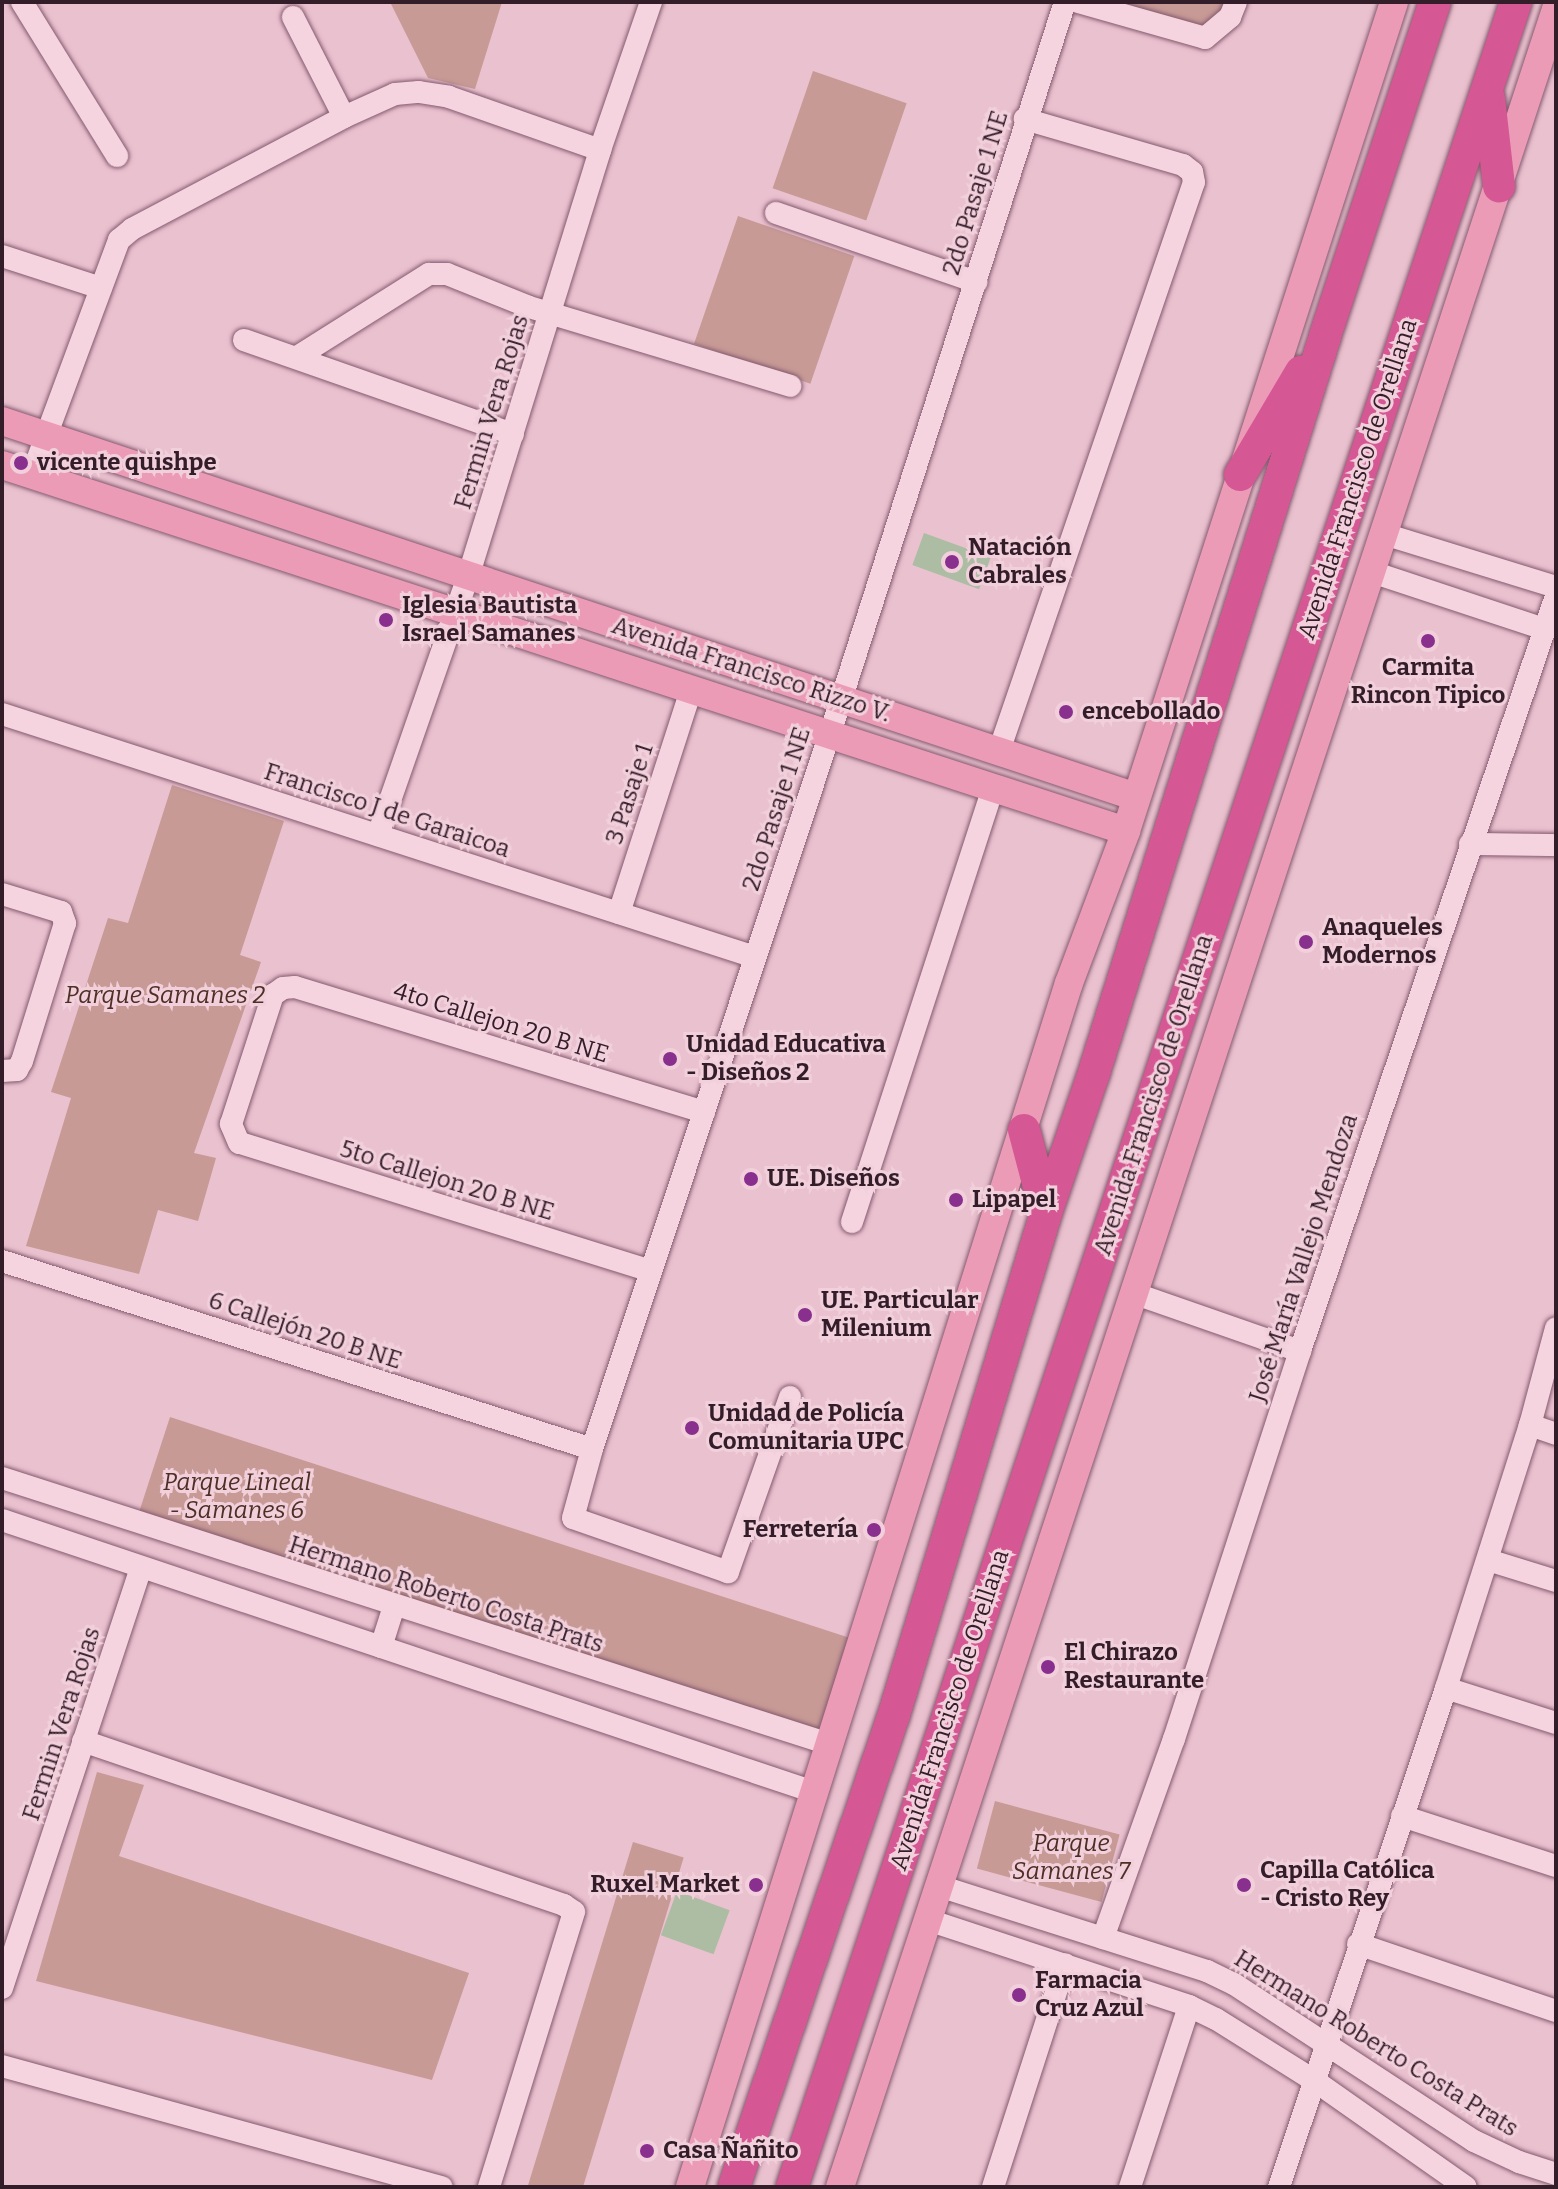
<!DOCTYPE html>
<meta charset="utf-8">
<style>
body{margin:0}
#map{position:relative;width:1558px;height:2189px;overflow:hidden;background:#eac1cf;font-family:Bitter,serif}
div>[style]{position:absolute}
.green>*{inset:0;background:#c79a96;transform-origin:0 0}
.water>*{inset:0;background:#acbda4;transform-origin:0 0}
.roads{filter:drop-shadow(0 0 2px #835a6e) drop-shadow(0 0 2px #835a6e)}
.minor>*{height:22px;margin:-11px;padding:0 11px;transform-origin:11px;border-radius:11px;background:#f6d4df}
.major>*{height:28px;margin:-14px;padding:0 14px;transform-origin:14px;border-radius:14px;background:#ec9bb7}
.highway>*{height:32px;margin:-16px;padding:0 16px;transform-origin:16px;border-radius:16px;background:#d55793}
.dots>*{width:22px;height:22px;translate:-50% -50%;box-sizing:border-box;border:4px solid #f2d0db;border-radius:50%}
span{translate:-50% -50%;white-space:nowrap;text-align:center;line-height:1.15;-webkit-text-stroke:6px #f2d0db;paint-order:stroke}
.street-label{font-size:24px;color:#331d29}
.poi-label{font-size:24px;color:#331d29;font-weight:700}
.left{translate:0 -50%;text-align:left}
.right{translate:-100% -50%;text-align:right}
.park-label{font-size:24px;color:#4e2e25;font-style:italic}
.frame{position:absolute;inset:0;border:4px solid #331d29;pointer-events:none}
</style>
<div id="map">
<div class="green">
<i style="clip-path:polygon(390px 2px,502px 2px,475px 89px,428px 78px)"></i>
<i style="clip-path:polygon(1115px 2px,1225px 2px,1211px 29px)"></i>
<i style="left:813px;top:71px;width:99px;height:124px;rotate:19deg"></i>
<i style="left:738px;top:216px;width:123px;height:135px;rotate:19deg"></i>
<i style="clip-path:polygon(172px 785px,284px 821px,240px 955px,261px 962px,194px 1153px,216px 1158px,198px 1221px,158px 1210px,139px 1274px,26px 1246px,71px 1098px,51px 1092px,108px 918px,128px 923px)"></i>
<i style="left:170px;top:1417px;width:727px;height:110px;rotate:18deg"></i>
<i style="clip-path:polygon(97px 1772px,144px 1785px,119px 1856px,469px 1973px,432px 2080px,36px 1981px)"></i>
<i style="left:995px;top:1801px;width:129px;height:70px;rotate:15deg"></i>
<i style="left:633px;top:1842px;width:53px;height:361px;rotate:17deg"></i>
</div>
<div class="water">
<i style="left:924px;top:533px;width:71px;height:34px;rotate:20deg"></i>
<i style="left:677px;top:1891px;width:56px;height:47px;rotate:20deg"></i>
</div>
<div class="roads">
<div class="minor">
<i style="left:22px;top:2px;width:181px;rotate:58.3deg"></i>
<i style="left:1078px;top:2px;width:132px;rotate:15.8deg"></i>
<i style="left:1205px;top:38px;width:33px;rotate:-40deg"></i>
<i style="left:1230px;top:17px;width:16px;rotate:-68deg"></i>
<i style="left:293px;top:17px;width:112px;rotate:63deg"></i>
<i style="left:776px;top:213px;width:212px;rotate:19deg"></i>
<i style="left:2px;top:256px;width:104px;rotate:17.9deg"></i>
<i style="left:244px;top:340px;width:285px;rotate:19.3deg"></i>
<i style="left:297px;top:357px;width:156px;rotate:-32.2deg"></i>
<i style="left:429px;top:274px;width:18px"></i>
<i style="left:447px;top:274px;width:88px;rotate:21.9deg"></i>
<i style="left:529px;top:307px;width:273px;rotate:16.8deg"></i>
<i style="left:32px;top:474px;width:250px;rotate:-69.6deg"></i>
<i style="left:119px;top:240px;width:17px;rotate:-40deg"></i>
<i style="left:132px;top:229px;width:240px;rotate:-27.8deg"></i>
<i style="left:344px;top:117px;width:56px;rotate:-24.3deg"></i>
<i style="left:395px;top:94px;width:24px;rotate:-5deg"></i>
<i style="left:419px;top:92px;width:30px;rotate:9deg"></i>
<i style="left:449px;top:97px;width:160px;rotate:19.3deg"></i>
<i style="left:1384px;top:534px;width:180px;rotate:17.1deg"></i>
<i style="left:1372px;top:572px;width:181px;rotate:18.3deg"></i>
<i style="left:2px;top:714px;width:791px;rotate:17.89deg"></i>
<i style="left:999px;top:751px;width:601px;rotate:-71.08deg"></i>
<i style="left:1194px;top:182px;width:10px;rotate:-101deg"></i>
<i style="left:1192px;top:172px;width:11px;rotate:-142deg"></i>
<i style="left:1183px;top:165px;width:165px;rotate:-163.8deg"></i>
<i style="left:378px;top:835px;width:273px;rotate:-70.8deg"></i>
<i style="left:468px;top:577px;width:447px;rotate:-72.8deg"></i>
<i style="left:600px;top:150px;width:157px;rotate:-71deg"></i>
<i style="left:1470px;top:844px;width:86px;rotate:0.7deg"></i>
<i style="left:2px;top:894px;width:62px;rotate:17deg"></i>
<i style="left:61px;top:912px;width:12px;rotate:70deg"></i>
<i style="left:65px;top:923px;width:145px;rotate:107.3deg"></i>
<i style="left:22px;top:1061px;width:10px;rotate:119deg"></i>
<i style="left:17px;top:1070px;width:15px;rotate:176deg"></i>
<i style="left:619px;top:913px;width:234px;rotate:-72.1deg"></i>
<i style="left:852px;top:1222px;width:457px;rotate:-72deg"></i>
<i style="left:2px;top:1261px;width:619px;rotate:17.67deg"></i>
<i style="left:651px;top:1271px;width:431px;rotate:-162.7deg"></i>
<i style="left:239px;top:1143px;width:21px;rotate:-113deg"></i>
<i style="left:231px;top:1124px;width:136px;rotate:-72deg"></i>
<i style="left:273px;top:995px;width:12px;rotate:-35deg"></i>
<i style="left:283px;top:988px;width:12px;rotate:-5deg"></i>
<i style="left:295px;top:987px;width:428px;rotate:17deg"></i>
<i style="left:1133px;top:1293px;width:177px;rotate:19.2deg"></i>
<i style="left:790px;top:1397px;width:186px;rotate:109.5deg"></i>
<i style="left:728px;top:1572px;width:164px;rotate:-160.8deg"></i>
<i style="left:573px;top:1518px;width:72px;rotate:-74.6deg"></i>
<i style="left:592px;top:1449px;width:789px;rotate:-71.61deg"></i>
<i style="left:841px;top:700px;width:733px;rotate:-72.21deg"></i>
<i style="left:1530px;top:1425px;width:28px;rotate:19deg"></i>
<i style="left:2px;top:1478px;width:869px;rotate:17.83deg"></i>
<i style="left:2px;top:1520px;width:856px;rotate:18.52deg"></i>
<i style="left:1488px;top:1560px;width:71px;rotate:17.2deg"></i>
<i style="left:381px;top:1647px;width:43px;rotate:-72.4deg"></i>
<i style="left:1446px;top:1688px;width:115px;rotate:17.7deg"></i>
<i style="left:83px;top:1741px;width:508px;rotate:18.83deg"></i>
<i style="left:564px;top:1905px;width:12px;rotate:35deg"></i>
<i style="left:574px;top:1912px;width:288px;rotate:107.2deg"></i>
<i style="left:1402px;top:1816px;width:162px;rotate:18deg"></i>
<i style="left:939px;top:1886px;width:281px;rotate:17.6deg"></i>
<i style="left:1207px;top:1971px;width:30px;rotate:26deg"></i>
<i style="left:1234px;top:1984px;width:287px;rotate:33.2deg"></i>
<i style="left:1474px;top:2141px;width:50px;rotate:25deg"></i>
<i style="left:1519px;top:2162px;width:39px;rotate:18deg"></i>
<i style="left:928px;top:1920px;width:275px;rotate:18.2deg"></i>
<i style="left:1189px;top:2006px;width:30px;rotate:26deg"></i>
<i style="left:1216px;top:2019px;width:117px;rotate:32.1deg"></i>
<i style="left:1315px;top:2081px;width:184px;rotate:35.1deg"></i>
<i style="left:1103px;top:1938px;width:211px;rotate:-70.4deg"></i>
<i style="left:1174px;top:1739px;width:408px;rotate:-72deg"></i>
<i style="left:1300px;top:1351px;width:797px;rotate:-71.27deg"></i>
<i style="left:1358px;top:1944px;width:209px;rotate:18.7deg"></i>
<i style="left:2px;top:1988px;width:443px;rotate:-71.7deg"></i>
<i style="left:2px;top:2066px;width:456px;rotate:15.4deg"></i>
<i style="left:993px;top:2187px;width:234px;rotate:-72.1deg"></i>
<i style="left:1130px;top:2187px;width:190px;rotate:-71.9deg"></i>
<i style="left:1279px;top:2187px;width:526px;rotate:-71.5deg"></i>
<i style="left:1446px;top:1688px;width:276px;rotate:-72.3deg"></i>
<i style="left:1530px;top:1425px;width:100px;rotate:-75deg"></i>
</div>
<div class="major">
<i style="left:2px;top:421px;width:1195px;rotate:18.34deg"></i>
<i style="left:2px;top:465px;width:1182px;rotate:18.04deg"></i>
<i style="left:690px;top:2187px;width:1262px;rotate:-72.53deg"></i>
<i style="left:1069px;top:983px;width:162px;rotate:-69.4deg"></i>
<i style="left:1126px;top:831px;width:871px;rotate:-72.08deg"></i>
<i style="left:840px;top:2187px;width:2293px;rotate:-71.8deg"></i>
</div>
<div class="highway">
<i style="left:1489px;top:98px;width:89px;rotate:83.5deg"></i>
<i style="left:1240px;top:475px;width:120px;rotate:-59.4deg"></i>
<i style="left:1024px;top:1130px;width:86px;rotate:75.2deg"></i>
<i style="left:734px;top:2187px;width:495px;rotate:-71.3deg"></i>
<i style="left:893px;top:1718px;width:528px;rotate:-73.14deg"></i>
<i style="left:1046px;top:1213px;width:145px;rotate:-71.1deg"></i>
<i style="left:1093px;top:1076px;width:788px;rotate:-72.58deg"></i>
<i style="left:1329px;top:324px;width:339px;rotate:-71.8deg"></i>
<i style="left:792px;top:2187px;width:2302px;rotate:-71.67deg"></i>
</div>
</div>
<div class="dots">
<i style="left:21px;top:463px;background:#892f8d"></i>
<i style="left:952px;top:562px;background:#892f8d"></i>
<i style="left:386px;top:620px;background:#892f8d"></i>
<i style="left:1428px;top:641px;background:#892f8d"></i>
<i style="left:1066px;top:712px;background:#892f8d"></i>
<i style="left:1306px;top:942px;background:#892f8d"></i>
<i style="left:670px;top:1059px;background:#892f8d"></i>
<i style="left:751px;top:1179px;background:#892f8d"></i>
<i style="left:956px;top:1200px;background:#892f8d"></i>
<i style="left:805px;top:1315px;background:#892f8d"></i>
<i style="left:692px;top:1428px;background:#892f8d"></i>
<i style="left:874px;top:1530px;background:#892f8d"></i>
<i style="left:1048px;top:1667px;background:#892f8d"></i>
<i style="left:756px;top:1885px;background:#892f8d"></i>
<i style="left:1244px;top:1885px;background:#892f8d"></i>
<i style="left:1019px;top:1995px;background:#892f8d"></i>
<i style="left:647px;top:2151px;background:#892f8d"></i>
</div>
<div class="street-label">
<span style="left:976px;top:193px;rotate:-73deg">2do Pasaje 1 NE</span>
<span style="left:492px;top:412px;rotate:-73deg">Fermin Vera Rojas</span>
<span style="left:1358px;top:479px;rotate:-72deg">Avenida Francisco de Orellana</span>
<span style="left:751px;top:670px;rotate:18deg">Avenida Francisco Rizzo V.</span>
<span style="left:630px;top:794px;rotate:-72deg">3 Pasaje 1</span>
<span style="left:777px;top:809px;rotate:-72deg">2do Pasaje 1 NE</span>
<span style="left:387px;top:811px;rotate:18deg">Francisco J de Garaicoa</span>
<span style="left:501px;top:1023px;rotate:17deg">4to Callejon 20 B NE</span>
<span style="left:1154px;top:1095px;rotate:-72deg">Avenida Francisco de Orellana</span>
<span style="left:447px;top:1181px;rotate:17deg">5to Callejon 20 B NE</span>
<span style="left:1304px;top:1258px;rotate:-72deg">José María Vallejo Mendoza</span>
<span style="left:305px;top:1331px;rotate:18deg">6 Callejón 20 B NE</span>
<span style="left:446px;top:1595px;rotate:18deg">Hermano Roberto Costa Prats</span>
<span style="left:950px;top:1710px;rotate:-72deg">Avenida Francisco de Orellana</span>
<span style="left:62px;top:1724px;rotate:-72deg">Fermin Vera Rojas</span>
<span style="left:1376px;top:2044px;rotate:32deg">Hermano Roberto Costa Prats</span>
</div>
<div class="poi-label">
<span class="left" style="left:37px;top:463px">vicente quishpe</span>
<span class="left" style="left:968px;top:562px">Natación<br>Cabrales</span>
<span class="left" style="left:402px;top:620px">Iglesia Bautista<br>Israel Samanes</span>
<span style="left:1428px;top:682px">Carmita<br>Rincon Tipico</span>
<span class="left" style="left:1082px;top:712px">encebollado</span>
<span class="left" style="left:1322px;top:942px">Anaqueles<br>Modernos</span>
<span class="left" style="left:686px;top:1059px">Unidad Educativa<br>- Diseños 2</span>
<span class="left" style="left:767px;top:1179px">UE. Diseños</span>
<span class="left" style="left:972px;top:1200px">Lipapel</span>
<span class="left" style="left:821px;top:1315px">UE. Particular<br>Milenium</span>
<span class="left" style="left:708px;top:1428px">Unidad de Policía<br>Comunitaria UPC</span>
<span class="right" style="left:858px;top:1530px">Ferretería</span>
<span class="left" style="left:1064px;top:1667px">El Chirazo<br>Restaurante</span>
<span class="left" style="left:1260px;top:1885px">Capilla Católica<br>- Cristo Rey</span>
<span class="right" style="left:740px;top:1885px">Ruxel Market</span>
<span class="left" style="left:1035px;top:1995px">Farmacia<br>Cruz Azul</span>
<span class="left" style="left:663px;top:2151px">Casa Ñañito</span>
</div>
<div class="park-label">
<span style="left:165px;top:996px">Parque Samanes 2</span>
<span style="left:237px;top:1497px">Parque Lineal<br>- Samanes 6</span>
<span style="left:1071px;top:1858px">Parque<br>Samanes 7</span>
</div>
<div class="frame"></div>
</div>
